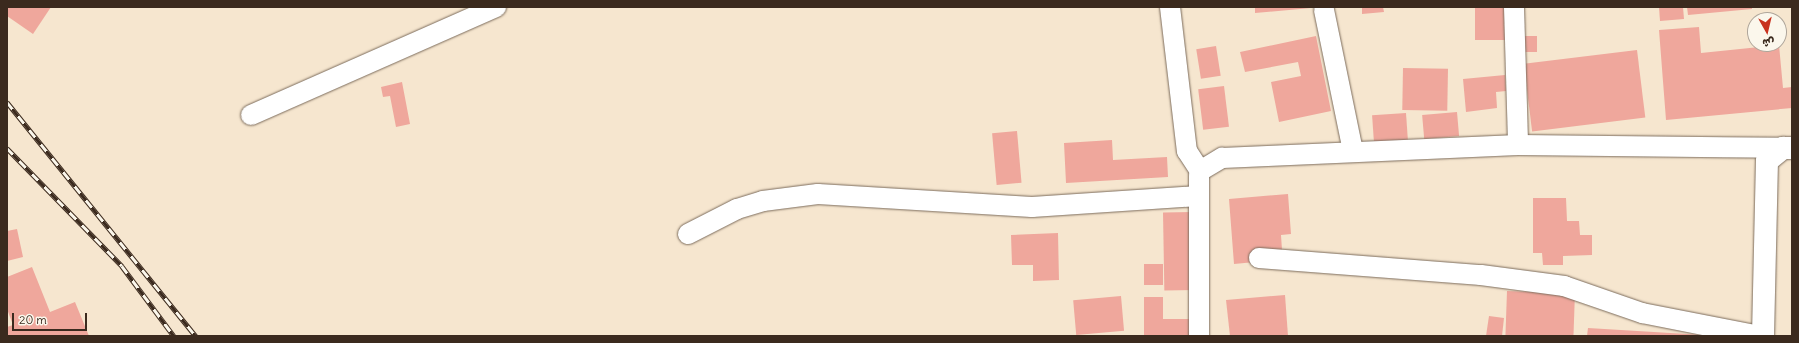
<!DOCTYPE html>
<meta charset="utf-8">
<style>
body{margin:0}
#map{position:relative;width:1799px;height:343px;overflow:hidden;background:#f6e6cf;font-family:Delius,"Playpen Sans Arabic",sans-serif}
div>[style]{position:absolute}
.building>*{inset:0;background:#efa79c;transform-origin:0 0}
.roads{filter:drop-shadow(0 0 1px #7c6c5c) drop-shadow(0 0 1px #7c6c5c)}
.street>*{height:20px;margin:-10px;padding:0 10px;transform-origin:10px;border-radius:10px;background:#fff}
.secondary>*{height:22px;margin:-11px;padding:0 11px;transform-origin:11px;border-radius:11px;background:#fff}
.rail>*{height:4.5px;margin-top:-2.25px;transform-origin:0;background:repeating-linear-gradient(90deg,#fbf7ec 0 9px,#3b2a1e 0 18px);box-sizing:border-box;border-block:1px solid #3b2a1e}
span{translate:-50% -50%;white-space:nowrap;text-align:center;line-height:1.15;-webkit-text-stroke:3px #fbf7ec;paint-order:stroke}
.frame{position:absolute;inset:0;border:8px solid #3b2a1e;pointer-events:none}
.north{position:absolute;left:1747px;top:12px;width:40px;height:40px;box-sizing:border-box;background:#fbf7ec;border:1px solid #aea59a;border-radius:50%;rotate:172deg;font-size:11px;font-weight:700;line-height:16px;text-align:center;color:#3b2a1e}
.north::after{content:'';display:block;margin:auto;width:14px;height:18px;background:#c8321e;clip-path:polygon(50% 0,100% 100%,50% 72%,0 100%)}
.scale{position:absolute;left:12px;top:313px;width:75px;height:18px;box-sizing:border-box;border:2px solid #3b2a1e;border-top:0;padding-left:5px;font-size:12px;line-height:14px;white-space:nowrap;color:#3b2a1e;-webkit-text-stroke:3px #fbf7ec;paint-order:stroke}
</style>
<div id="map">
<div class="building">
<i style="clip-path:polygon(7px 7px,51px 7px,33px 34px,7px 16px)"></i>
<i style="clip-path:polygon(1255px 7px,1311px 7px,1311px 8px,1255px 13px)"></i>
<i style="clip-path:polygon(1362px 7px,1383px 7px,1384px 12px,1362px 14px)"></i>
<i style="left:1475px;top:7px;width:33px;height:33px"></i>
<i style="clip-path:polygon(1659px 7px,1683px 7px,1684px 19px,1660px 21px)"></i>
<i style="clip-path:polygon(1687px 7px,1752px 7px,1752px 9px,1688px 15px)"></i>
<i style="clip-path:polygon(1699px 27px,1701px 53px,1779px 45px,1783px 88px,1792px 87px,1792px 108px,1666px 120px,1659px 30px)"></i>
<i style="clip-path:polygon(1316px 36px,1331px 111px,1279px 122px,1271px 82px,1301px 76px,1298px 62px,1245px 72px,1240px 52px)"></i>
<i style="left:1521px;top:36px;width:16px;height:16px"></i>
<i style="left:1216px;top:46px;width:30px;height:20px;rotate:81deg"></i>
<i style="left:1637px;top:50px;width:68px;height:114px;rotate:83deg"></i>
<i style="left:1403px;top:68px;width:45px;height:42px;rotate:1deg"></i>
<i style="clip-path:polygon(1505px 75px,1506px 91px,1496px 92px,1497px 108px,1466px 112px,1463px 79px)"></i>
<i style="clip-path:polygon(402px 82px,410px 124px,396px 127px,390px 96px,383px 97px,381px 87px)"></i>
<i style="left:1224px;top:86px;width:41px;height:26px;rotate:83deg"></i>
<i style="left:1457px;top:112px;width:24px;height:35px;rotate:85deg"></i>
<i style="left:1406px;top:113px;width:27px;height:34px;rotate:86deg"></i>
<i style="left:1017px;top:131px;width:52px;height:25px;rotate:85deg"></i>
<i style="clip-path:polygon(1112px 140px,1113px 160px,1167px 157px,1168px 177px,1066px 183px,1064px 143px)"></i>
<i style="clip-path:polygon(1288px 194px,1291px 234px,1281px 235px,1282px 250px,1255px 262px,1234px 264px,1229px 199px)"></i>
<i style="clip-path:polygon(1533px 198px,1566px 198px,1567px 221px,1579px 221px,1580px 235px,1592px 235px,1592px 255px,1563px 256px,1563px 265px,1543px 265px,1542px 253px,1533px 253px)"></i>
<i style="left:1193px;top:212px;width:78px;height:30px;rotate:89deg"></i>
<i style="clip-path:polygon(17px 229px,23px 257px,7px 261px,7px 231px)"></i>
<i style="clip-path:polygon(1058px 233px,1059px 280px,1033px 281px,1033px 265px,1012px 265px,1011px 235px)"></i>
<i style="left:1144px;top:264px;width:19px;height:21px"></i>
<i style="clip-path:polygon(32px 267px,50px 312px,75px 302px,89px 336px,7px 336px,7px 327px,13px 325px,7px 309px,7px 277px)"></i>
<i style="left:1507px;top:291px;width:68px;height:45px;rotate:2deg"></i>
<i style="clip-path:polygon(1285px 295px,1288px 336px,1230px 336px,1226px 300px)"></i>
<i style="left:1121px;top:296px;width:35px;height:48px;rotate:85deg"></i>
<i style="clip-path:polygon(1144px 297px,1163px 297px,1163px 319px,1193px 319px,1193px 336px,1144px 336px)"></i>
<i style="clip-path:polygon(1489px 316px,1504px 318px,1502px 336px,1486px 336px)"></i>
<i style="clip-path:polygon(1588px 328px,1703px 335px,1703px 336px,1587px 336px)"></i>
</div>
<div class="roads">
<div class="street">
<i style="left:1170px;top:7px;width:145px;rotate:83.3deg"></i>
<i style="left:1187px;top:151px;width:24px;rotate:57deg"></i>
<i style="left:1514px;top:7px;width:138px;rotate:88.3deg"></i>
<i style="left:1324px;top:10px;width:144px;rotate:78.4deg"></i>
<i style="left:251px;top:115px;width:268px;rotate:-23.8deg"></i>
<i style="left:688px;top:234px;width:55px;rotate:-27deg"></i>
<i style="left:737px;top:209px;width:27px;rotate:-17deg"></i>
<i style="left:763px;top:201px;width:55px;rotate:-7.3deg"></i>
<i style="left:818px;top:194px;width:214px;rotate:3.5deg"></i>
<i style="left:1032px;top:207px;width:166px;rotate:-3.8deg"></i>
<i style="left:1259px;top:258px;width:223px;rotate:4.4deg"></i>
<i style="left:1481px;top:275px;width:84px;rotate:7.5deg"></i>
<i style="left:1564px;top:286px;width:83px;rotate:19.1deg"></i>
<i style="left:1642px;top:313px;width:119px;rotate:11.1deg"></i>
<i style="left:1199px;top:336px;width:160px;rotate:-90deg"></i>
<i style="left:1199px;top:176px;width:5px;rotate:-79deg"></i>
<i style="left:1200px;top:171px;width:26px;rotate:-31deg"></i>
<i style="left:1222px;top:158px;width:296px;rotate:-2.5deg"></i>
<i style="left:1518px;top:145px;width:265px;rotate:0.6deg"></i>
</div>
<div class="secondary">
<i style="left:1763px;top:336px;width:175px;rotate:-88.7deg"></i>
<i style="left:1767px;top:161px;width:21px;rotate:-39deg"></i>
<i style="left:1783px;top:148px;width:9px"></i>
</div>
</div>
<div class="rail">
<i style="left:7px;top:102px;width:301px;rotate:51.1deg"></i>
<i style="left:7px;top:148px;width:165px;rotate:45.7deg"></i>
<i style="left:122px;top:266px;width:87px;rotate:53.4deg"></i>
</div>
<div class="frame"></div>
<div class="north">ش</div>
<div class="scale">20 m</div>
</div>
